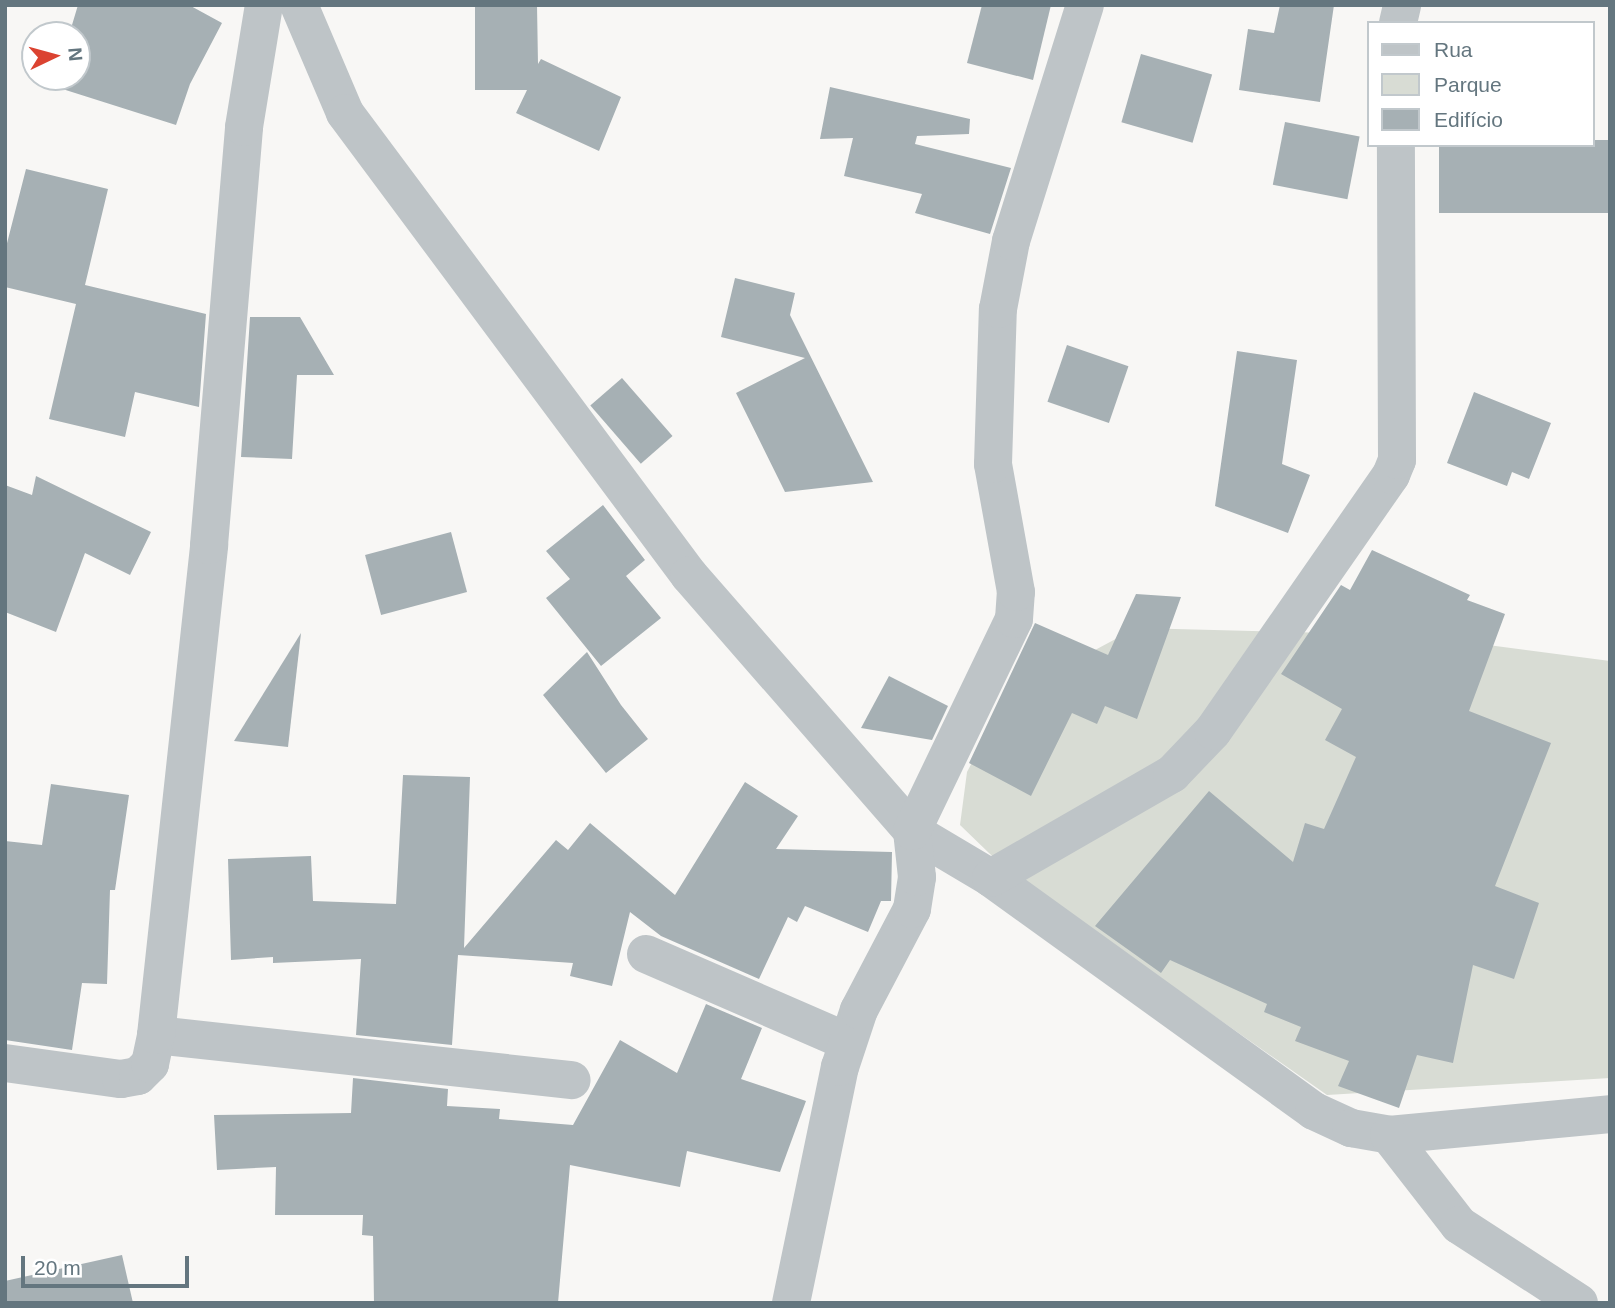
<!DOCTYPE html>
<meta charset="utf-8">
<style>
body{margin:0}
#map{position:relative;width:1615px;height:1308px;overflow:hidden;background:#f8f7f5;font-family:Helvetica,sans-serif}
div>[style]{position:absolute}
.green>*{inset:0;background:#d8dcd4}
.building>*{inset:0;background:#a6b0b4;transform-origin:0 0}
.minor>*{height:38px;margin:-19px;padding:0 19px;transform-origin:19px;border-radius:19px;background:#bec4c7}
span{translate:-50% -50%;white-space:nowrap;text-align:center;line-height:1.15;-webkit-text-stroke:7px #fff;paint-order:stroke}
.frame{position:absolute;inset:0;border:7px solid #64767f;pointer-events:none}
.legend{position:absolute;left:1367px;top:21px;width:228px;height:126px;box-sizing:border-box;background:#fff;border:2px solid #c1c8cc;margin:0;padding:9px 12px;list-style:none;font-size:21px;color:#64767f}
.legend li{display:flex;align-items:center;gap:14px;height:35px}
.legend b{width:35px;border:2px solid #c1c8cc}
.north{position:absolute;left:21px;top:21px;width:70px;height:70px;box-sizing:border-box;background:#fff;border:2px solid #c1c8cc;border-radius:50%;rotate:85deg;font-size:19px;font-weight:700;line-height:28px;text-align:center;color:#64767f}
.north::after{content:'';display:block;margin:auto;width:24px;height:32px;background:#db4331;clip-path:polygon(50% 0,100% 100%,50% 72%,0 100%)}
.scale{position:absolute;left:21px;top:1256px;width:168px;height:32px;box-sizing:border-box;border:4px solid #64767f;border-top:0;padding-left:9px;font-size:21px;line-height:24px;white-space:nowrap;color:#64767f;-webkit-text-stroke:5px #fff;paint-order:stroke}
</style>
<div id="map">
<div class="green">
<i style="clip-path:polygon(1136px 628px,1412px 635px,1610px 661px,1610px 1078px,1327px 1095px,1059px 907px,1020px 883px,960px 825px,967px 772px,1006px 698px)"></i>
</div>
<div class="building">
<i style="clip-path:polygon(78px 5px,189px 5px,222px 23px,190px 84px,176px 125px,53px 86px,55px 77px,77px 77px,77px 35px,69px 35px)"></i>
<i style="clip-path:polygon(475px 5px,537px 5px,538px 64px,541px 59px,621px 97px,599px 151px,516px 113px,527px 90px,475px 90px)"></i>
<i style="clip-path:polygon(982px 5px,1051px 5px,1033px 80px,967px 63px)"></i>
<i style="clip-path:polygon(1280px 5px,1334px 5px,1320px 102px,1239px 90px,1248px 29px,1274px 33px)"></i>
<i style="left:1141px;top:54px;width:74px;height:71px;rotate:16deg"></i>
<i style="clip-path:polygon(830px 87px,970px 119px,969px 134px,917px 136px,915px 144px,1011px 168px,990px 234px,915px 213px,922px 194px,844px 176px,853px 138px,820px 139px)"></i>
<i style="left:1285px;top:122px;width:76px;height:64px;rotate:11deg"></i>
<i style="left:1610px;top:140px;width:73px;height:171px;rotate:90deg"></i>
<i style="clip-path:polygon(26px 169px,108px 189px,85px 285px,206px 314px,199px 407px,135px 392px,125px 437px,49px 419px,76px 304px,5px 287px,5px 251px)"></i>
<i style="clip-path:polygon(735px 278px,795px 293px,790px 315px,873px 482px,785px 492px,736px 393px,805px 358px,721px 337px)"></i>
<i style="clip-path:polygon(250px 317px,300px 317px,334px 375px,297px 375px,292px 459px,241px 457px)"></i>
<i style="left:1067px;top:345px;width:65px;height:60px;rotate:19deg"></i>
<i style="clip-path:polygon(1237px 351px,1297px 360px,1282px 464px,1310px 475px,1288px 533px,1215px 506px)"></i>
<i style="left:622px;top:378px;width:77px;height:42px;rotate:49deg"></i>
<i style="clip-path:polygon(1474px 392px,1551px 423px,1529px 479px,1512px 472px,1507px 486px,1447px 463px)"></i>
<i style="clip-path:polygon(36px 476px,151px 532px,130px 575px,85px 553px,56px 632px,5px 612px,5px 485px,32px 495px)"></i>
<i style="clip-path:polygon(603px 505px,645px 560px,626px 576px,661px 618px,601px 666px,546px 598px,570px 579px,546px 551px)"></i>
<i style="left:451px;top:532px;width:62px;height:89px;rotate:75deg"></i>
<i style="clip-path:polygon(1372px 550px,1470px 595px,1467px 600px,1505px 614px,1469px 711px,1551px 743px,1495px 886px,1539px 903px,1514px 979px,1473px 965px,1453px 1063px,1417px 1055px,1399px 1108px,1338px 1086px,1349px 1061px,1295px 1041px,1301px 1027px,1264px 1012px,1267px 1004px,1170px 960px,1161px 973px,1095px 926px,1209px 791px,1293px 862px,1305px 823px,1324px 829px,1356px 757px,1325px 740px,1342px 709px,1281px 674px,1341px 585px,1350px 590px)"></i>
<i style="clip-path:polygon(1136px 594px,1181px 597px,1137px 719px,1105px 706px,1097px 724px,1072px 713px,1031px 796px,969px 763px,1035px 623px,1108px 655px)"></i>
<i style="clip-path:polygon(301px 633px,288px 747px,234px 741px)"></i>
<i style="clip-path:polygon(587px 652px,621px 705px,648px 739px,606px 773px,543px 695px)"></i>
<i style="clip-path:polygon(889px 676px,948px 706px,932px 740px,861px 728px)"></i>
<i style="clip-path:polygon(403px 775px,470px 777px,464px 948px,556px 840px,568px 850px,590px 823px,675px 895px,745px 782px,798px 816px,776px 849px,892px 852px,891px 901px,881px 901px,868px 932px,805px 906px,797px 922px,788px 917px,759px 979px,661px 936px,630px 912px,612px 986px,570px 976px,573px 963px,458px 955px,452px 1045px,356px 1035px,361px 959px,273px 963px,273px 957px,231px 960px,228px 859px,311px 856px,313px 901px,396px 904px)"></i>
<i style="clip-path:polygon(51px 784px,129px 795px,115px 890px,110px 890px,107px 984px,82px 983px,72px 1050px,5px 1040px,5px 841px,42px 845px)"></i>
<i style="clip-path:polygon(706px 1004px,762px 1028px,741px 1079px,806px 1101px,780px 1172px,687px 1151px,680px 1187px,570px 1165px,558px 1303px,374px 1303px,373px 1236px,362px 1235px,363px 1215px,275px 1215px,276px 1167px,217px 1170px,214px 1115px,351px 1113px,353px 1078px,448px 1089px,447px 1106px,500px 1109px,499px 1119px,573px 1125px,620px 1040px,677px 1073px)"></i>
<i style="clip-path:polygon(122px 1255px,133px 1303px,5px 1303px,5px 1281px)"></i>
</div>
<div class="minor">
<i style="left:299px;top:5px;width:117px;rotate:66.9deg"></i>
<i style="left:345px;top:113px;width:576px;rotate:53.33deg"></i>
<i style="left:689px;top:575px;width:340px;rotate:48.9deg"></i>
<i style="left:912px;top:831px;width:92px;rotate:30.7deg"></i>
<i style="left:991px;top:878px;width:398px;rotate:35.8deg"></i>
<i style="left:1314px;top:1111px;width:41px;rotate:24.7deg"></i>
<i style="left:1351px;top:1128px;width:39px;rotate:10deg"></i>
<i style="left:1389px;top:1135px;width:222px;rotate:-5.4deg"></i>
<i style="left:1398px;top:23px;width:18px;rotate:-77deg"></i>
<i style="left:991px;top:878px;width:209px;rotate:-29.9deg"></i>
<i style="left:1172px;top:774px;width:59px;rotate:-46.4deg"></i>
<i style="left:1213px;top:731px;width:312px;rotate:-55.2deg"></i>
<i style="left:1391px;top:475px;width:16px;rotate:-68deg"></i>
<i style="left:1397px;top:460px;width:315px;rotate:-90.2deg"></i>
<i style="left:646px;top:954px;width:220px;rotate:23.5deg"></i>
<i style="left:156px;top:1035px;width:418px;rotate:6.2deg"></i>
<i style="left:5px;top:1063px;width:117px;rotate:7.9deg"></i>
<i style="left:121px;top:1079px;width:17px;rotate:-10deg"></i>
<i style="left:138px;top:1076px;width:17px;rotate:-45deg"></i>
<i style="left:150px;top:1064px;width:30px;rotate:-78deg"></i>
<i style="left:156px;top:1035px;width:493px;rotate:-83.8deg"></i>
<i style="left:209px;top:545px;width:419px;rotate:-85.2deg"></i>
<i style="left:244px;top:127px;width:124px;rotate:-80.7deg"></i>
<i style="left:1389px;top:1135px;width:114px;rotate:52.1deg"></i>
<i style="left:1459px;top:1225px;width:143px;rotate:33deg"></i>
<i style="left:791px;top:1303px;width:241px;rotate:-78.3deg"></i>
<i style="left:840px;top:1067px;width:60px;rotate:-71.6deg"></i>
<i style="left:859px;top:1010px;width:114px;rotate:-62.3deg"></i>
<i style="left:912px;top:909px;width:32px;rotate:-81deg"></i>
<i style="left:917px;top:877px;width:46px;rotate:-96.2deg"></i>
<i style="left:912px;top:831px;width:235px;rotate:-64.3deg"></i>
<i style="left:1014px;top:619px;width:27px;rotate:-86deg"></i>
<i style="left:1016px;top:592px;width:130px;rotate:-100.2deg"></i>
<i style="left:993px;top:464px;width:155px;rotate:-88.2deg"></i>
<i style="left:998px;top:309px;width:69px;rotate:-79.2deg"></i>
<i style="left:1011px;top:241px;width:247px;rotate:-72.6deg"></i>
</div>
<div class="frame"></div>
<ul class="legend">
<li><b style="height:9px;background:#bec4c7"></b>Rua</li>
<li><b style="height:19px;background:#d8dcd4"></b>Parque</li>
<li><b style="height:19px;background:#a6b0b4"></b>Edifício</li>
</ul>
<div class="north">N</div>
<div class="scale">20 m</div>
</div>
